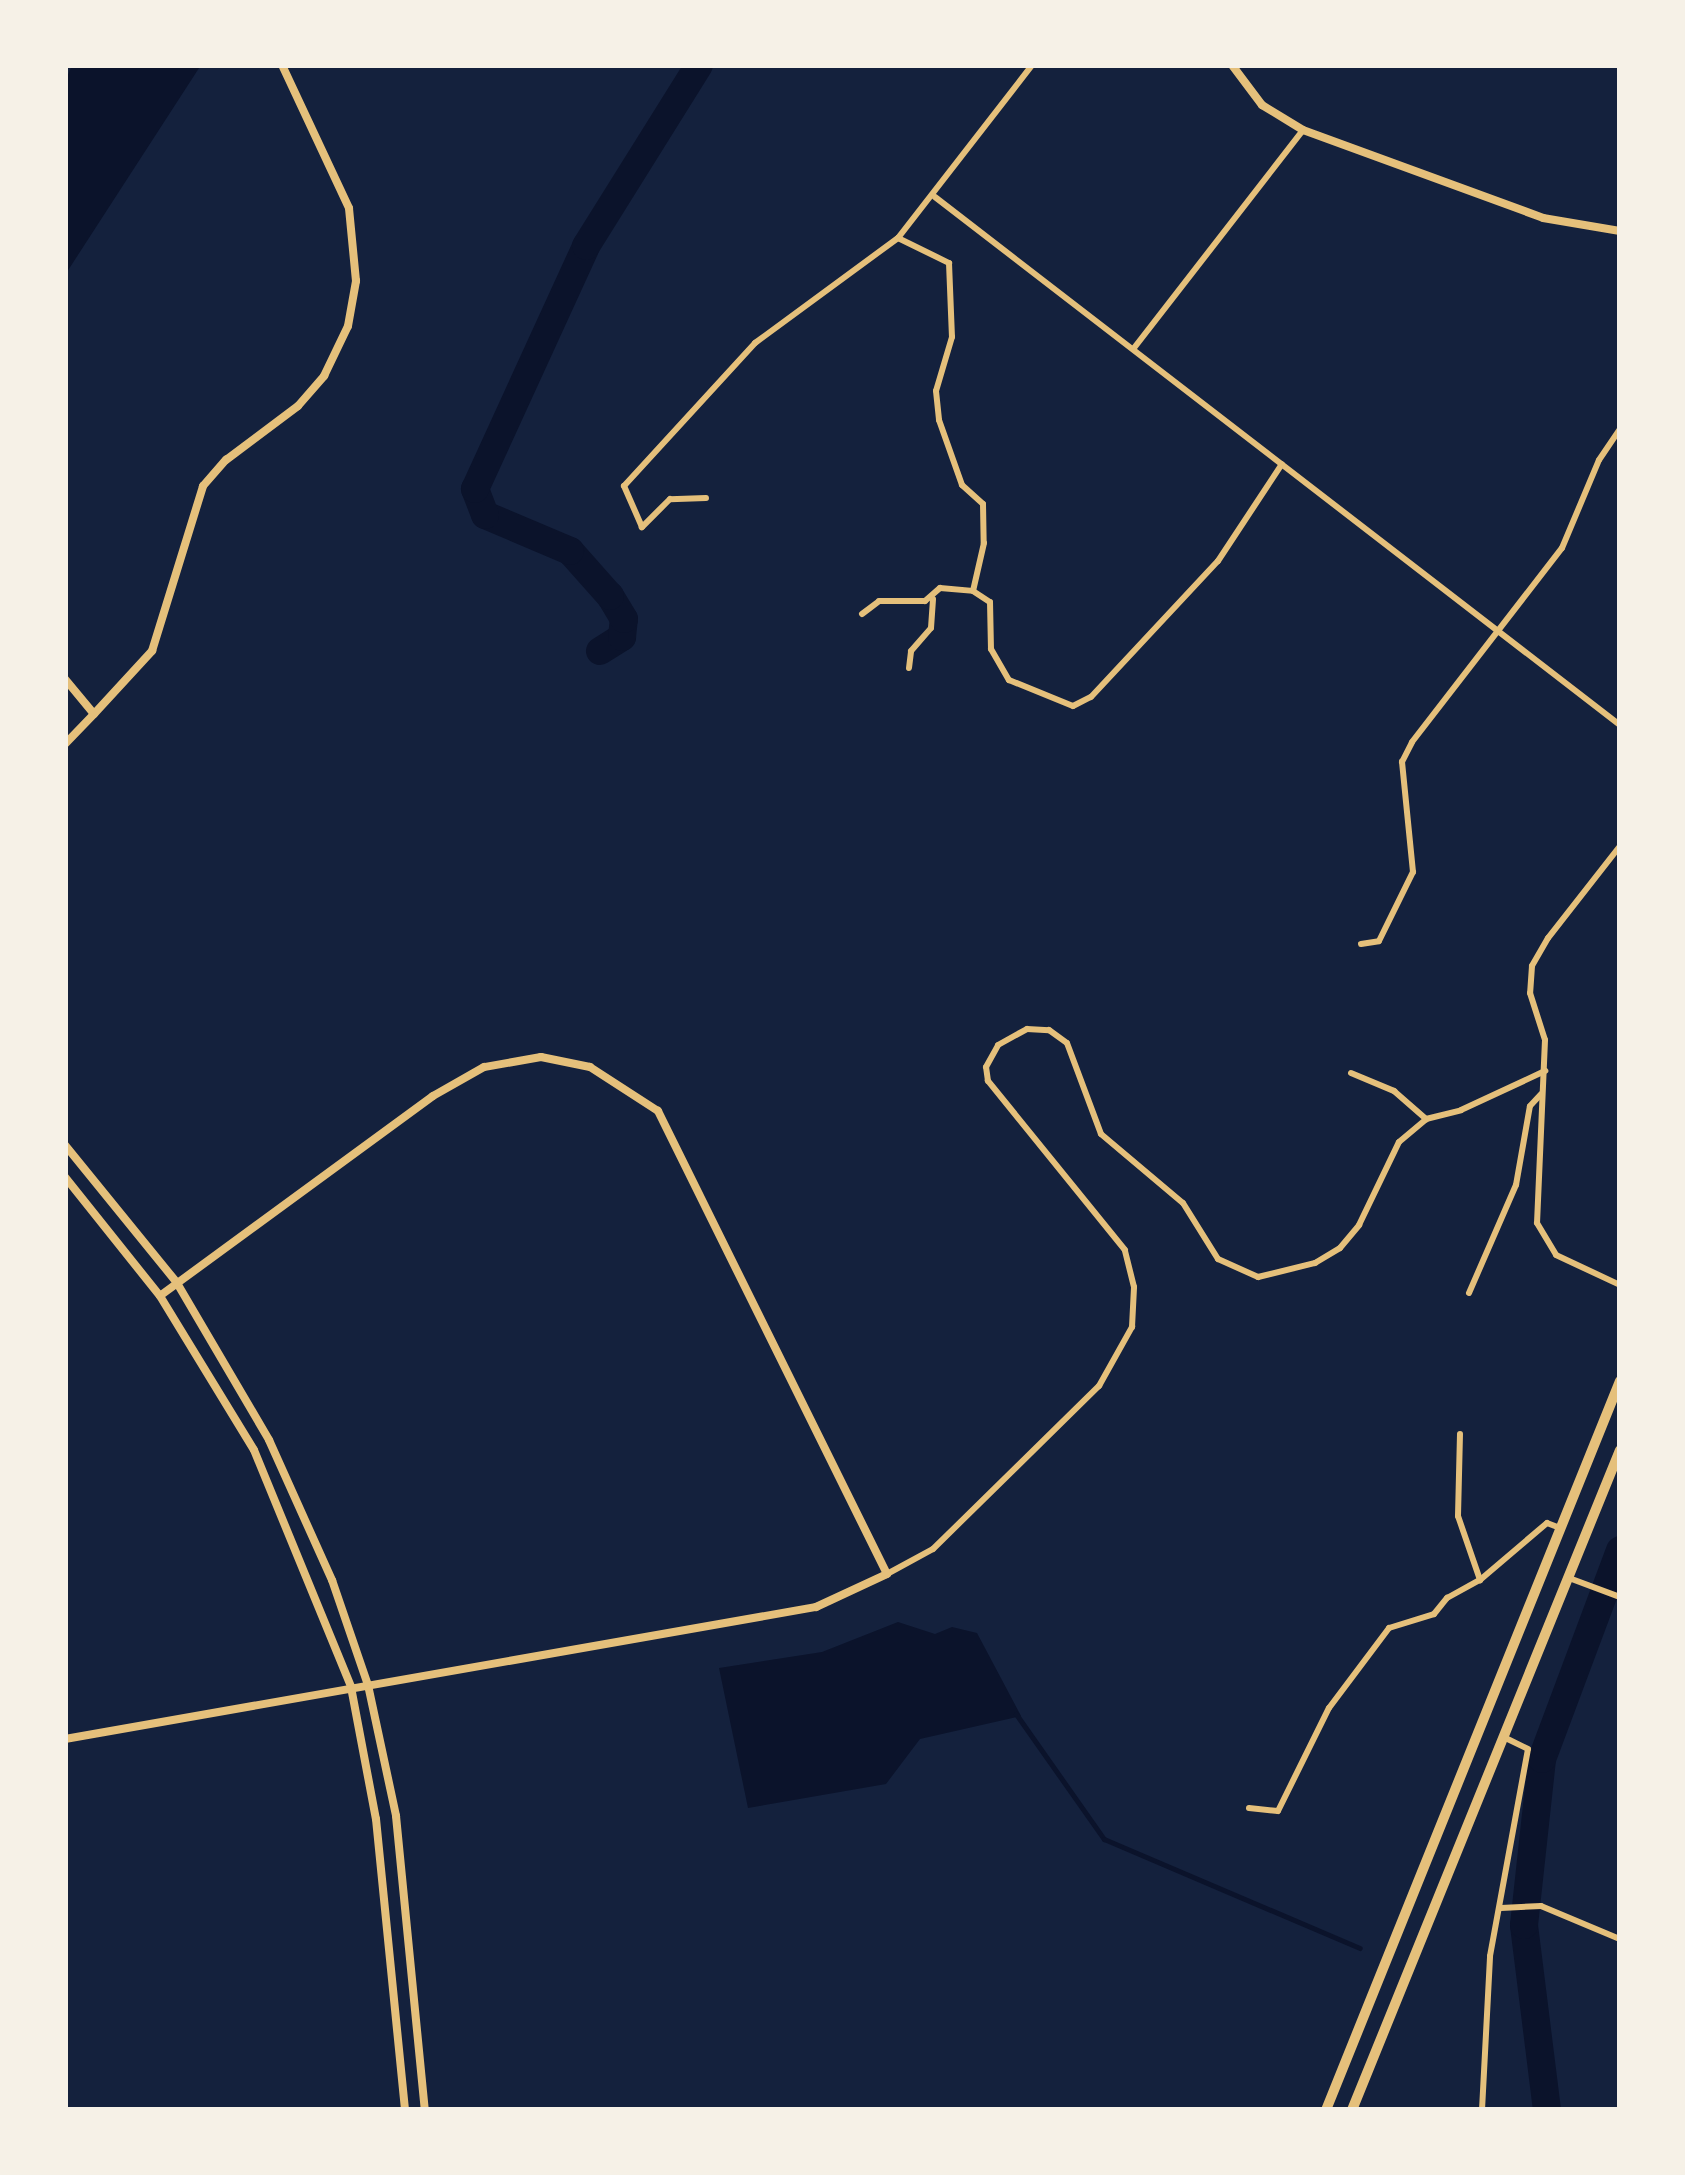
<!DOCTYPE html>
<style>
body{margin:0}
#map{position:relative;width:1685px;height:2175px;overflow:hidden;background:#14213d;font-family:Commissioner,sans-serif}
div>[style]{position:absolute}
.water>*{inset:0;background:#0b132b}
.stream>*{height:5px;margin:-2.5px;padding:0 2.5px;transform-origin:2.5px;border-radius:2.5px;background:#0b132b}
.river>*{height:28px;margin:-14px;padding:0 14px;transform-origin:14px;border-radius:14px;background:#0b132b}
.minor>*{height:6px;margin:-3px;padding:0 3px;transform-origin:3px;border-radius:3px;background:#e5c07b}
.tertiary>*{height:8px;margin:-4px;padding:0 4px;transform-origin:4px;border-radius:4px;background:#e5c07b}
.primary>*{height:10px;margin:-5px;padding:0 5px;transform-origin:5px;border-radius:5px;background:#e5c07b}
span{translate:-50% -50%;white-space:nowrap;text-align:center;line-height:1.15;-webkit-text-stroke:10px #f6f1e7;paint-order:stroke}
.frame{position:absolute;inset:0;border:68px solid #f6f1e7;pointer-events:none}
</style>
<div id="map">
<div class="water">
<i style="clip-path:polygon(72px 65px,201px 65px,65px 275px,65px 82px)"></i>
<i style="clip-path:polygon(898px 1622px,935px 1634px,952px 1627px,977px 1633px,1021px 1716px,920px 1739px,886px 1784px,748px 1808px,719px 1668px,822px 1652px)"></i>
</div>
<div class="stream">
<i style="left:1016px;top:1714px;width:153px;rotate:54.9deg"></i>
<i style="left:1104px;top:1839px;width:278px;rotate:23.1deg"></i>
</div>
<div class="river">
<i style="left:600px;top:651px;width:26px;rotate:-32deg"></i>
<i style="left:622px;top:637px;width:18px;rotate:-84deg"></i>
<i style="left:624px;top:619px;width:27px;rotate:-121deg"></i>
<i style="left:610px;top:596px;width:60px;rotate:-131.6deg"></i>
<i style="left:570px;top:551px;width:92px;rotate:-157deg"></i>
<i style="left:485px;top:515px;width:28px;rotate:-111deg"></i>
<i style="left:475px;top:489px;width:267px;rotate:-65.4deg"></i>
<i style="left:586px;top:246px;width:213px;rotate:-58deg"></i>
<i style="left:1547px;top:2110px;width:186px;rotate:-97.1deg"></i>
<i style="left:1524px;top:1925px;width:167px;rotate:-83.8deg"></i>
<i style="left:1542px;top:1759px;width:223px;rotate:-69.5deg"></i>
</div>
<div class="minor">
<i style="left:935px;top:197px;width:865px;rotate:37.63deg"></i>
<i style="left:898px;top:238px;width:57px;rotate:26.1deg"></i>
<i style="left:949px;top:263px;width:74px;rotate:87.7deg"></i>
<i style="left:952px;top:337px;width:56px;rotate:106.5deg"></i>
<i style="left:936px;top:391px;width:29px;rotate:84deg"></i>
<i style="left:939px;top:420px;width:69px;rotate:70.5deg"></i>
<i style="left:962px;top:485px;width:28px;rotate:42deg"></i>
<i style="left:983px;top:504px;width:39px;rotate:89deg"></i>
<i style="left:984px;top:543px;width:49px;rotate:102.9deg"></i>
<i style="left:973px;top:591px;width:20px;rotate:33deg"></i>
<i style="left:990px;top:602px;width:47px;rotate:88.8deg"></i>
<i style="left:991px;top:649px;width:36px;rotate:60deg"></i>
<i style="left:1009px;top:680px;width:69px;rotate:22.1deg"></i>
<i style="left:1073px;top:706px;width:20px;rotate:-27deg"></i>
<i style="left:1091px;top:697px;width:186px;rotate:-47deg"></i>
<i style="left:1218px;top:561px;width:116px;rotate:-56.6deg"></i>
<i style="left:1134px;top:348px;width:276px;rotate:-52.2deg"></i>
<i style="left:706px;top:498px;width:36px;rotate:178deg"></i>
<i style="left:670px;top:499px;width:40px;rotate:135deg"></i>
<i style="left:642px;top:527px;width:45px;rotate:-113.7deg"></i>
<i style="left:624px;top:486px;width:194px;rotate:-47.5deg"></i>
<i style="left:755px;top:343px;width:177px;rotate:-36.3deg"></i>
<i style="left:898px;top:238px;width:219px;rotate:-52.2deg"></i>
<i style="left:862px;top:614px;width:21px;rotate:-37deg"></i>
<i style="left:879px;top:601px;width:46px"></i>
<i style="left:925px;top:601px;width:20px;rotate:-41deg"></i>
<i style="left:940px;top:588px;width:33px;rotate:5deg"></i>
<i style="left:909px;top:668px;width:17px;rotate:-83deg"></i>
<i style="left:911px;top:651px;width:30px;rotate:-49deg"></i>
<i style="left:931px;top:628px;width:29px;rotate:-86deg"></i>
<i style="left:1620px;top:846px;width:117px;rotate:128deg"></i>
<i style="left:1548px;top:938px;width:32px;rotate:120deg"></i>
<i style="left:1532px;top:966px;width:27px;rotate:94deg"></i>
<i style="left:1530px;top:993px;width:49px;rotate:72.3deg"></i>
<i style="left:1545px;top:1040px;width:183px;rotate:92.5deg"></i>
<i style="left:1537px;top:1223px;width:37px;rotate:59deg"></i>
<i style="left:1556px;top:1255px;width:71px;rotate:25.1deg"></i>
<i style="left:1361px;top:944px;width:18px;rotate:-9deg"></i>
<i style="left:1379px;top:941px;width:77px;rotate:-63.8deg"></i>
<i style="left:1413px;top:872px;width:111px;rotate:-95.7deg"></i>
<i style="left:1402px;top:762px;width:22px;rotate:-63deg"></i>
<i style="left:1412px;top:742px;width:245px;rotate:-52.3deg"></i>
<i style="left:1562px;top:548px;width:95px;rotate:-67.2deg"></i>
<i style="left:1599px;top:460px;width:37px;rotate:-56deg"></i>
<i style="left:1351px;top:1073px;width:47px;rotate:22.7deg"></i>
<i style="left:1394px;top:1091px;width:43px;rotate:41.2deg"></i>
<i style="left:1469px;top:1293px;width:118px;rotate:-66.5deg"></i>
<i style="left:1516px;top:1185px;width:80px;rotate:-80deg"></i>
<i style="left:1530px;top:1106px;width:16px;rotate:-47deg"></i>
<i style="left:1460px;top:1434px;width:82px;rotate:91.4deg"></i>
<i style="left:1458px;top:1516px;width:68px;rotate:71deg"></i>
<i style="left:1480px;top:1580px;width:88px;rotate:-40.4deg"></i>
<i style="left:1547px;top:1523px;width:14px;rotate:21deg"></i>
<i style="left:887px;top:1574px;width:52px;rotate:-28.5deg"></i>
<i style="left:933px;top:1549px;width:233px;rotate:-44.5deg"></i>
<i style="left:1099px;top:1386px;width:68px;rotate:-60.8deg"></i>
<i style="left:1132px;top:1327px;width:40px;rotate:-87.1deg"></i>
<i style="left:1134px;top:1287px;width:38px;rotate:-104deg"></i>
<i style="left:1125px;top:1250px;width:218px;rotate:-129deg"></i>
<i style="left:988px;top:1081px;width:14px;rotate:-98deg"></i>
<i style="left:986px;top:1067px;width:25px;rotate:-61deg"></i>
<i style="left:998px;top:1045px;width:33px;rotate:-29deg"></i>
<i style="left:1027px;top:1029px;width:22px;rotate:3deg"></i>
<i style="left:1049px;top:1030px;width:22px;rotate:36deg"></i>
<i style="left:1067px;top:1043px;width:97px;rotate:69.5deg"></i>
<i style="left:1101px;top:1134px;width:107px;rotate:40.1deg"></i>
<i style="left:1183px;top:1203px;width:66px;rotate:58deg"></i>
<i style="left:1218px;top:1259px;width:44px;rotate:24.2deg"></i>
<i style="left:1258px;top:1277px;width:59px;rotate:-13.8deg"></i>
<i style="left:1315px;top:1263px;width:29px;rotate:-31deg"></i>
<i style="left:1340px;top:1248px;width:30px;rotate:-50deg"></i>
<i style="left:1359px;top:1225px;width:92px;rotate:-64.3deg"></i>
<i style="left:1399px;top:1142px;width:35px;rotate:-40deg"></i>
<i style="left:1426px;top:1119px;width:36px;rotate:-14deg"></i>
<i style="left:1461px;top:1110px;width:93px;rotate:-24.9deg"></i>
<i style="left:1569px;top:1578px;width:54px;rotate:20.4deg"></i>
<i style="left:1249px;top:1808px;width:29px;rotate:6deg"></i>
<i style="left:1278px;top:1811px;width:115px;rotate:-63.7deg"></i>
<i style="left:1329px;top:1708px;width:100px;rotate:-53.1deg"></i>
<i style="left:1389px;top:1628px;width:47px;rotate:-17.3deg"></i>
<i style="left:1434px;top:1614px;width:21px;rotate:-51deg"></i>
<i style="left:1447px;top:1598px;width:38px;rotate:-29deg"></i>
<i style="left:1501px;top:1908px;width:40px;rotate:-2.9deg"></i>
<i style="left:1541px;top:1906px;width:86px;rotate:22.7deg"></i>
<i style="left:1482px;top:2110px;width:154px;rotate:-87deg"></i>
<i style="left:1490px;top:1956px;width:210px;rotate:-79.6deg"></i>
<i style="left:1528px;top:1749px;width:25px;rotate:-154deg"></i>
</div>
<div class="tertiary">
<i style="left:1232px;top:65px;width:50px;rotate:53.1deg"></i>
<i style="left:1262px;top:105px;width:48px;rotate:31.4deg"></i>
<i style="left:1303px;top:130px;width:256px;rotate:20.1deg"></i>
<i style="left:1543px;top:218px;width:78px;rotate:9.6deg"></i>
<i style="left:65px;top:679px;width:45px;rotate:50.4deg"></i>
<i style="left:94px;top:714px;width:42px;rotate:134deg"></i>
<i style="left:94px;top:714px;width:86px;rotate:-47.4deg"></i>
<i style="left:152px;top:651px;width:173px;rotate:-72.8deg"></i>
<i style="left:203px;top:486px;width:35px;rotate:-49deg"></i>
<i style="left:226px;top:460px;width:90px;rotate:-36.9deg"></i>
<i style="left:298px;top:406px;width:40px;rotate:-49deg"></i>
<i style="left:324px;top:376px;width:55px;rotate:-64.4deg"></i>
<i style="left:348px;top:326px;width:46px;rotate:-79.9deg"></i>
<i style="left:356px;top:281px;width:73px;rotate:-95.5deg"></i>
<i style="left:349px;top:208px;width:158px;rotate:-115.1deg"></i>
<i style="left:65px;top:1145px;width:178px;rotate:50.9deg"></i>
<i style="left:177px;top:1283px;width:182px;rotate:59.6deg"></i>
<i style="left:269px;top:1440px;width:154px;rotate:65.8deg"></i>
<i style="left:332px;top:1580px;width:111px;rotate:71.1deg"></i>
<i style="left:368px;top:1685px;width:134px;rotate:77.9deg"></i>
<i style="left:396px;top:1816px;width:295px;rotate:84.4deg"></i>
<i style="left:65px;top:1177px;width:152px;rotate:51.4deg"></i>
<i style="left:160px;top:1296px;width:180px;rotate:58.6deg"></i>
<i style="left:254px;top:1450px;width:256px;rotate:67.7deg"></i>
<i style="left:351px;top:1687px;width:134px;rotate:79.3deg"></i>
<i style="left:376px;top:1819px;width:292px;rotate:84.3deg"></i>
<i style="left:65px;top:1739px;width:763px;rotate:-9.97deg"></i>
<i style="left:816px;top:1607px;width:78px;rotate:-24.9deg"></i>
<i style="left:887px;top:1574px;width:517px;rotate:-116.32deg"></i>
<i style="left:658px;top:1111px;width:81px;rotate:-147.1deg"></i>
<i style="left:590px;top:1067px;width:50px;rotate:-168.5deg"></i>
<i style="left:541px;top:1057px;width:58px;rotate:170deg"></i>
<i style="left:484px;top:1067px;width:59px;rotate:150.4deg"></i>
<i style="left:433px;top:1096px;width:338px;rotate:143.8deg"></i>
</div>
<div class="primary">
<i style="left:1326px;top:2110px;width:786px;rotate:-68.04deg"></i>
<i style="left:1352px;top:2110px;width:712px;rotate:-67.9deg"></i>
</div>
<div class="frame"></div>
</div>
